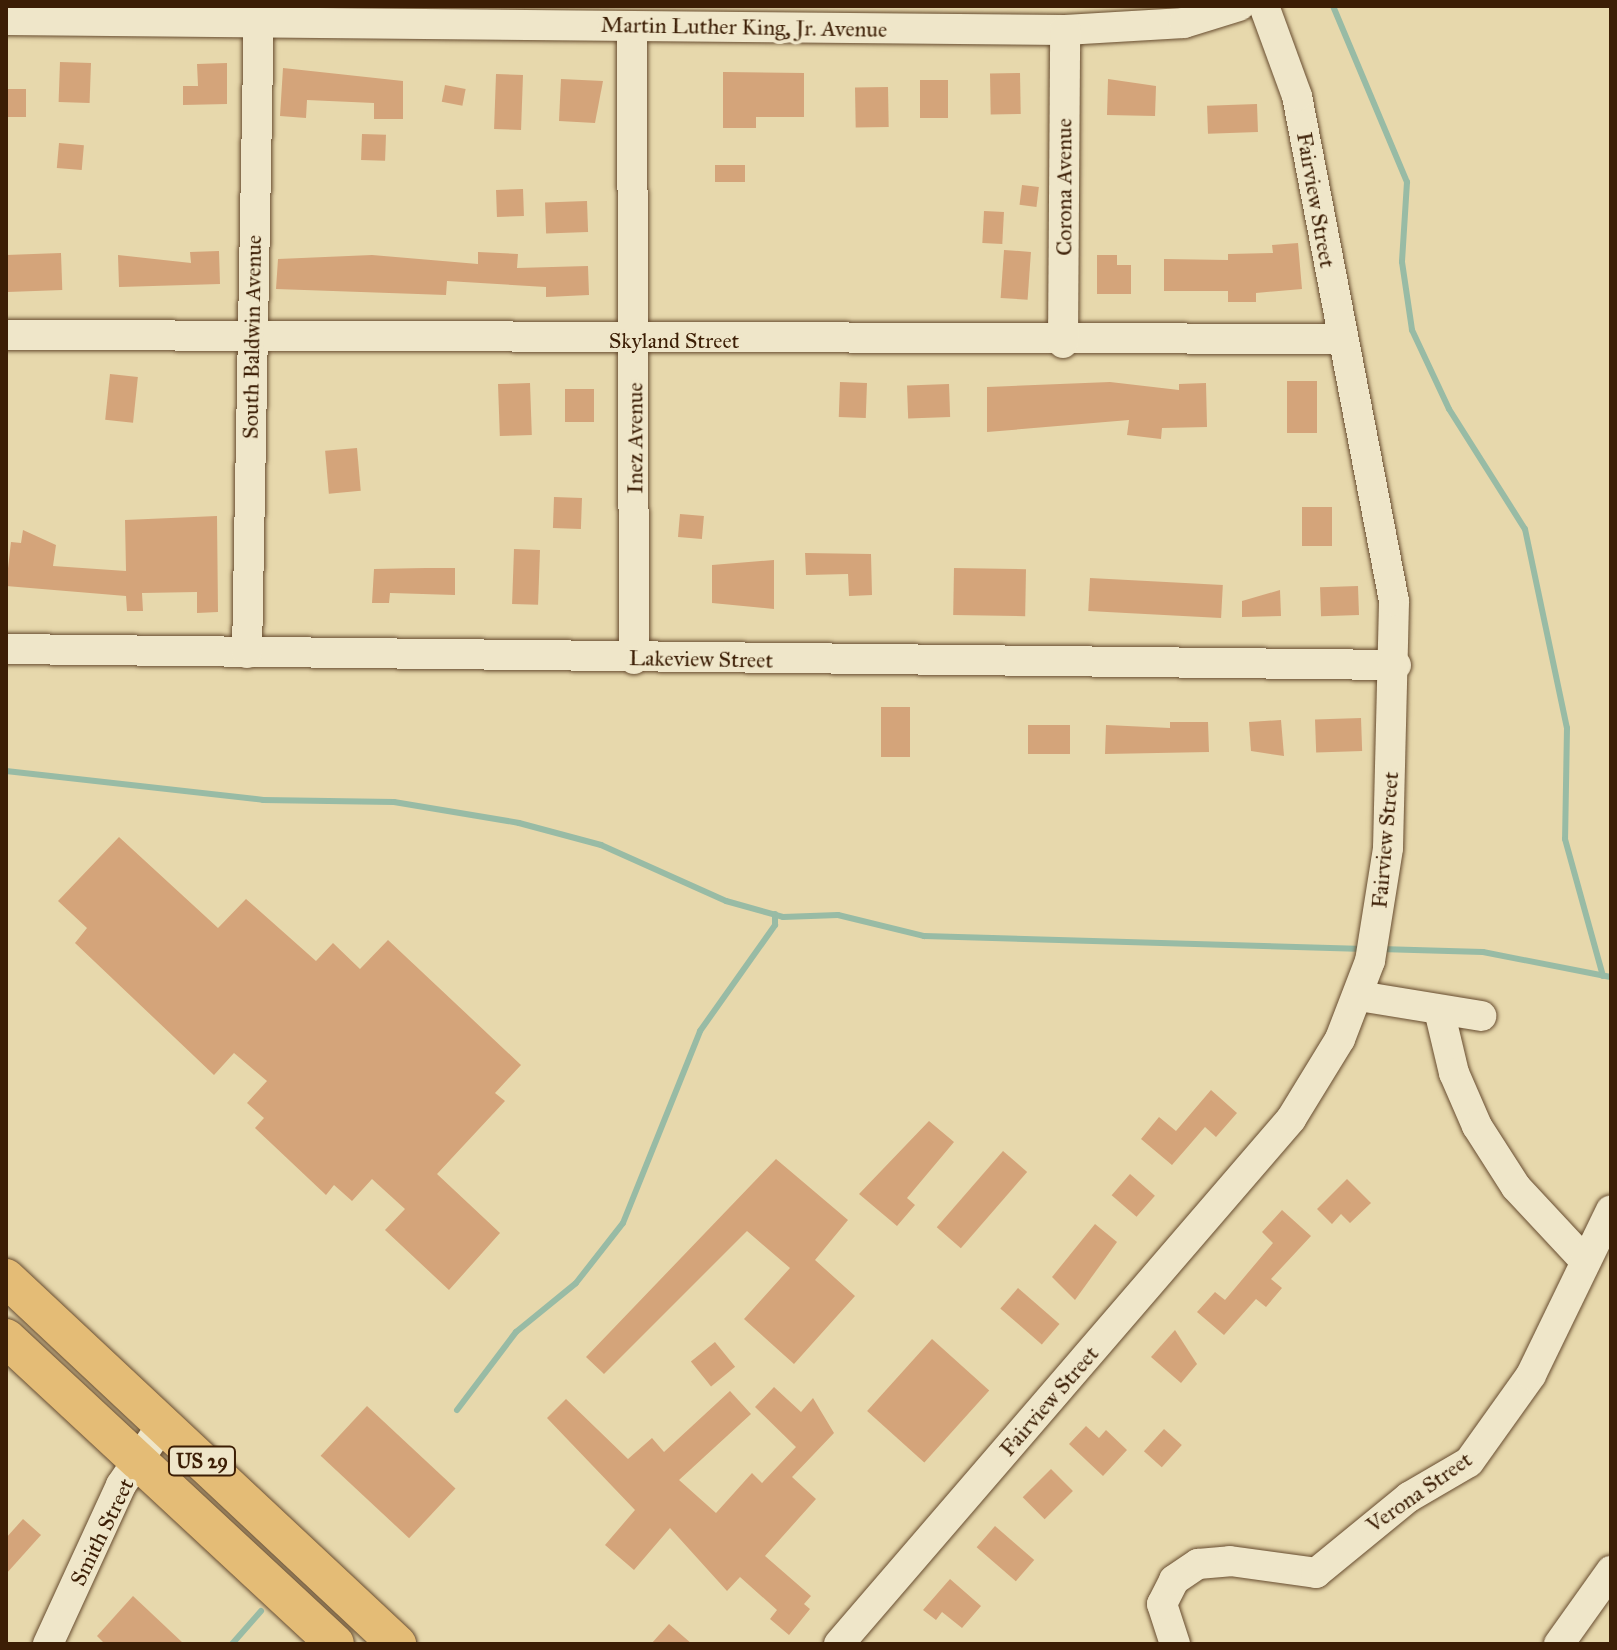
<!DOCTYPE html>
<style>
body{margin:0}
#map{position:relative;width:1617px;height:1650px;overflow:hidden;background:#e7d8ac;font-family:"IM FELL Great Primer",serif}
div>[style]{position:absolute}
.stream>*{height:6px;margin:-3px;padding:0 3px;transform-origin:3px;border-radius:3px;background:#98bba5}
.building>*{inset:0;background:#d4a47a;transform-origin:0 0}
.roads{filter:drop-shadow(0 0 2px #674c2f) drop-shadow(0 0 2px #674c2f)}
.minor>*{height:30px;margin:-15px;padding:0 15px;transform-origin:15px;border-radius:15px;background:#efe6c9}
.major>*{height:38px;margin:-19px;padding:0 19px;transform-origin:19px;border-radius:19px;background:#e4bc76}
span{translate:-50% -50%;white-space:nowrap;text-align:center;line-height:1.15;-webkit-text-stroke:7px #efe6c9;paint-order:stroke}
.shield-label span{padding:2px 6px;background:#efe6c9;border:2px solid;border-radius:6px;-webkit-text-stroke-width:0}
.shield-label{font-size:20px;color:#3c1e05;font-weight:700}
.street-label{font-size:22px;color:#3c1e05}
.frame{position:absolute;inset:0;border:8px solid #3c1e05;pointer-events:none}
</style>
<div id="map">
<div class="stream">
<i style="left:1333px;top:6px;width:191px;rotate:67.2deg"></i>
<i style="left:1407px;top:182px;width:80px;rotate:93.6deg"></i>
<i style="left:1402px;top:262px;width:69px;rotate:81.6deg"></i>
<i style="left:1412px;top:330px;width:87px;rotate:64.9deg"></i>
<i style="left:1449px;top:409px;width:142px;rotate:57.7deg"></i>
<i style="left:1525px;top:529px;width:203px;rotate:78.1deg"></i>
<i style="left:1567px;top:728px;width:111px;rotate:91deg"></i>
<i style="left:1565px;top:839px;width:142px;rotate:74.5deg"></i>
<i style="left:6px;top:771px;width:259px;rotate:6.4deg"></i>
<i style="left:263px;top:800px;width:131px;rotate:0.9deg"></i>
<i style="left:394px;top:802px;width:127px;rotate:9.5deg"></i>
<i style="left:519px;top:823px;width:85px;rotate:15deg"></i>
<i style="left:601px;top:845px;width:137px;rotate:24.1deg"></i>
<i style="left:726px;top:901px;width:59px;rotate:15.7deg"></i>
<i style="left:783px;top:917px;width:55px;rotate:-2.1deg"></i>
<i style="left:838px;top:915px;width:89px;rotate:13.7deg"></i>
<i style="left:924px;top:936px;width:441px;rotate:1.7deg"></i>
<i style="left:1380px;top:949px;width:103px;rotate:1.7deg"></i>
<i style="left:1483px;top:952px;width:130px;rotate:11.1deg"></i>
<i style="left:457px;top:1410px;width:98px;rotate:-52.9deg"></i>
<i style="left:516px;top:1332px;width:77px;rotate:-39.2deg"></i>
<i style="left:576px;top:1283px;width:76px;rotate:-51.9deg"></i>
<i style="left:623px;top:1223px;width:207px;rotate:-68.1deg"></i>
<i style="left:700px;top:1031px;width:130px;rotate:-54.7deg"></i>
<i style="left:775px;top:925px;width:11px;rotate:-90deg"></i>
<i style="left:232px;top:1644px;width:44px;rotate:-48.7deg"></i>
</div>
<div class="building">
<i style="left:60px;top:62px;width:31px;height:40px;rotate:2deg"></i>
<i style="clip-path:polygon(227px 63px,227px 104px,183px 105px,183px 86px,198px 86px,197px 64px)"></i>
<i style="clip-path:polygon(283px 68px,403px 81px,403px 119px,374px 119px,374px 103px,307px 100px,306px 118px,280px 116px)"></i>
<i style="clip-path:polygon(723px 72px,804px 73px,804px 117px,756px 117px,756px 128px,723px 128px)"></i>
<i style="left:1020px;top:73px;width:41px;height:30px;rotate:89deg"></i>
<i style="left:496px;top:74px;width:27px;height:55px;rotate:2deg"></i>
<i style="clip-path:polygon(561px 79px,603px 81px,595px 123px,559px 121px)"></i>
<i style="clip-path:polygon(1108px 79px,1156px 86px,1155px 116px,1107px 115px)"></i>
<i style="left:920px;top:80px;width:28px;height:38px"></i>
<i style="left:445px;top:85px;width:21px;height:17px;rotate:11deg"></i>
<i style="left:888px;top:87px;width:40px;height:33px;rotate:89deg"></i>
<i style="left:6px;top:89px;width:20px;height:28px"></i>
<i style="left:1257px;top:104px;width:28px;height:50px;rotate:88deg"></i>
<i style="left:362px;top:134px;width:24px;height:26px;rotate:2deg"></i>
<i style="left:59px;top:143px;width:25px;height:25px;rotate:5deg"></i>
<i style="left:715px;top:165px;width:30px;height:17px"></i>
<i style="left:1022px;top:185px;width:17px;height:20px;rotate:7deg"></i>
<i style="left:523px;top:189px;width:27px;height:27px;rotate:88deg"></i>
<i style="left:587px;top:201px;width:31px;height:42px;rotate:88deg"></i>
<i style="left:984px;top:211px;width:20px;height:32px;rotate:3deg"></i>
<i style="clip-path:polygon(1298px 243px,1302px 289px,1256px 293px,1256px 302px,1228px 302px,1228px 291px,1164px 291px,1164px 259px,1228px 260px,1228px 254px,1273px 253px,1272px 245px)"></i>
<i style="left:1004px;top:250px;width:27px;height:48px;rotate:4deg"></i>
<i style="clip-path:polygon(219px 251px,220px 284px,119px 287px,118px 255px,191px 263px,190px 252px)"></i>
<i style="clip-path:polygon(478px 252px,518px 254px,517px 268px,588px 266px,589px 295px,546px 297px,546px 287px,447px 281px,446px 295px,276px 289px,278px 259px,372px 255px,478px 264px)"></i>
<i style="left:61px;top:253px;width:37px;height:55px;rotate:88deg"></i>
<i style="clip-path:polygon(1097px 255px,1117px 255px,1117px 265px,1131px 265px,1131px 294px,1097px 294px)"></i>
<i style="left:110px;top:374px;width:28px;height:46px;rotate:6deg"></i>
<i style="left:1287px;top:381px;width:30px;height:52px"></i>
<i style="left:840px;top:382px;width:27px;height:35px;rotate:2deg"></i>
<i style="clip-path:polygon(1110px 382px,1179px 390px,1179px 384px,1206px 383px,1207px 427px,1162px 428px,1161px 439px,1127px 435px,1129px 420px,987px 432px,987px 387px)"></i>
<i style="left:530px;top:383px;width:52px;height:32px;rotate:88deg"></i>
<i style="left:949px;top:384px;width:33px;height:42px;rotate:88deg"></i>
<i style="left:565px;top:389px;width:29px;height:33px"></i>
<i style="left:357px;top:448px;width:43px;height:32px;rotate:85deg"></i>
<i style="left:554px;top:497px;width:28px;height:31px;rotate:2deg"></i>
<i style="left:1302px;top:507px;width:30px;height:39px"></i>
<i style="left:680px;top:514px;width:24px;height:23px;rotate:5deg"></i>
<i style="clip-path:polygon(217px 516px,218px 612px,197px 613px,197px 592px,142px 593px,143px 611px,127px 611px,126px 596px,6px 586px,11px 542px,21px 543px,23px 530px,56px 545px,53px 566px,126px 571px,125px 520px)"></i>
<i style="left:514px;top:549px;width:26px;height:55px;rotate:2deg"></i>
<i style="clip-path:polygon(805px 553px,871px 554px,872px 595px,849px 596px,848px 574px,806px 575px)"></i>
<i style="clip-path:polygon(774px 560px,774px 609px,712px 603px,712px 565px)"></i>
<i style="clip-path:polygon(426px 568px,455px 568px,455px 595px,390px 593px,389px 603px,372px 603px,374px 569px)"></i>
<i style="left:954px;top:568px;width:72px;height:47px;rotate:1deg"></i>
<i style="left:1090px;top:578px;width:133px;height:33px;rotate:3deg"></i>
<i style="left:1358px;top:586px;width:29px;height:38px;rotate:88deg"></i>
<i style="clip-path:polygon(1280px 590px,1281px 616px,1242px 617px,1242px 601px)"></i>
<i style="left:881px;top:707px;width:29px;height:50px"></i>
<i style="left:1361px;top:718px;width:33px;height:46px;rotate:88deg"></i>
<i style="clip-path:polygon(1281px 720px,1284px 756px,1251px 751px,1249px 722px)"></i>
<i style="clip-path:polygon(1170px 722px,1208px 722px,1209px 752px,1105px 754px,1106px 725px,1170px 728px)"></i>
<i style="left:1028px;top:725px;width:42px;height:29px"></i>
<i style="clip-path:polygon(119px 837px,218px 928px,246px 899px,316px 961px,333px 943px,360px 969px,388px 940px,521px 1065px,495px 1093px,505px 1101px,437px 1174px,500px 1233px,449px 1290px,385px 1230px,405px 1209px,372px 1179px,352px 1201px,334px 1185px,326px 1195px,255px 1128px,264px 1118px,247px 1103px,267px 1081px,234px 1053px,214px 1075px,75px 943px,87px 928px,58px 901px)"></i>
<i style="clip-path:polygon(1211px 1090px,1237px 1113px,1216px 1137px,1205px 1127px,1172px 1165px,1141px 1139px,1159px 1117px,1176px 1131px)"></i>
<i style="clip-path:polygon(929px 1121px,954px 1142px,907px 1198px,915px 1205px,897px 1226px,859px 1194px)"></i>
<i style="left:1003px;top:1151px;width:32px;height:101px;rotate:41deg"></i>
<i style="clip-path:polygon(776px 1159px,848px 1220px,815px 1260px,855px 1296px,794px 1364px,744px 1319px,790px 1268px,747px 1231px,604px 1374px,586px 1357px)"></i>
<i style="left:1130px;top:1174px;width:33px;height:28px;rotate:41deg"></i>
<i style="clip-path:polygon(1347px 1179px,1371px 1203px,1350px 1223px,1341px 1214px,1332px 1224px,1317px 1209px)"></i>
<i style="clip-path:polygon(1282px 1210px,1311px 1236px,1271px 1279px,1282px 1288px,1266px 1307px,1256px 1299px,1224px 1335px,1197px 1312px,1215px 1292px,1225px 1300px,1273px 1243px,1262px 1232px)"></i>
<i style="clip-path:polygon(1095px 1224px,1117px 1242px,1075px 1300px,1052px 1277px)"></i>
<i style="left:1018px;top:1288px;width:55px;height:27px;rotate:41deg"></i>
<i style="clip-path:polygon(1175px 1330px,1197px 1364px,1181px 1383px,1151px 1357px)"></i>
<i style="left:932px;top:1339px;width:77px;height:97px;rotate:42deg"></i>
<i style="left:715px;top:1342px;width:32px;height:31px;rotate:51deg"></i>
<i style="clip-path:polygon(774px 1387px,801px 1412px,813px 1398px,834px 1433px,792px 1477px,816px 1499px,765px 1556px,811px 1596px,804px 1604px,810px 1609px,789px 1635px,770px 1619px,777px 1610px,740px 1577px,727px 1591px,670px 1528px,634px 1570px,605px 1545px,635px 1510px,547px 1418px,566px 1399px,628px 1459px,652px 1438px,664px 1452px,730px 1391px,751px 1414px,679px 1480px,716px 1513px,752px 1473px,762px 1483px,796px 1447px,755px 1407px)"></i>
<i style="left:367px;top:1406px;width:121px;height:68px;rotate:43deg"></i>
<i style="clip-path:polygon(1086px 1426px,1099px 1438px,1106px 1430px,1127px 1450px,1103px 1476px,1069px 1444px)"></i>
<i style="left:1164px;top:1429px;width:24px;height:30px;rotate:42deg"></i>
<i style="left:1051px;top:1469px;width:31px;height:40px;rotate:45deg"></i>
<i style="clip-path:polygon(23px 1519px,41px 1535px,6px 1574px,6px 1538px)"></i>
<i style="left:995px;top:1526px;width:52px;height:28px;rotate:41deg"></i>
<i style="clip-path:polygon(950px 1579px,981px 1606px,962px 1628px,942px 1612px,936px 1620px,923px 1610px)"></i>
<i style="clip-path:polygon(133px 1596px,184px 1644px,105px 1644px,97px 1636px)"></i>
<i style="clip-path:polygon(669px 1624px,692px 1644px,651px 1644px)"></i>
</div>
<div class="roads">
<div class="minor">
<i style="left:6px;top:20px;width:1059px;rotate:0.54deg"></i>
<i style="left:1065px;top:30px;width:119px;rotate:-3.4deg"></i>
<i style="left:1184px;top:23px;width:58px;rotate:-17.2deg"></i>
<i style="left:632px;top:26px;width:633px;rotate:89.82deg"></i>
<i style="left:6px;top:335px;width:1336px;rotate:0.17deg"></i>
<i style="left:1063px;top:343px;width:313px;rotate:-89.6deg"></i>
<i style="left:6px;top:649px;width:1390px;rotate:0.66deg"></i>
<i style="left:247px;top:653px;width:647px;rotate:-88.94deg"></i>
<i style="left:1359px;top:996px;width:124px;rotate:9.3deg"></i>
<i style="left:1439px;top:1010px;width:65px;rotate:76.6deg"></i>
<i style="left:1454px;top:1073px;width:58px;rotate:66.5deg"></i>
<i style="left:1477px;top:1126px;width:72px;rotate:57.4deg"></i>
<i style="left:1516px;top:1187px;width:101px;rotate:47deg"></i>
<i style="left:48px;top:1644px;width:175px;rotate:-65.3deg"></i>
<i style="left:121px;top:1485px;width:74px;rotate:-55.5deg"></i>
<i style="left:839px;top:1644px;width:693px;rotate:-49.27deg"></i>
<i style="left:1291px;top:1119px;width:94px;rotate:-58.5deg"></i>
<i style="left:1340px;top:1039px;width:84px;rotate:-69deg"></i>
<i style="left:1370px;top:961px;width:114px;rotate:-80.9deg"></i>
<i style="left:1388px;top:848px;width:247px;rotate:-88.6deg"></i>
<i style="left:1394px;top:601px;width:514px;rotate:-100.87deg"></i>
<i style="left:1297px;top:96px;width:96px;rotate:-110.1deg"></i>
<i style="left:1175px;top:1644px;width:42px;rotate:-108deg"></i>
<i style="left:1162px;top:1604px;width:27px;rotate:-63deg"></i>
<i style="left:1174px;top:1580px;width:29px;rotate:-34deg"></i>
<i style="left:1198px;top:1564px;width:32px;rotate:-5deg"></i>
<i style="left:1230px;top:1561px;width:87px;rotate:7.9deg"></i>
<i style="left:1316px;top:1573px;width:120px;rotate:-39.3deg"></i>
<i style="left:1409px;top:1497px;width:69px;rotate:-30.3deg"></i>
<i style="left:1469px;top:1462px;width:107px;rotate:-54.5deg"></i>
<i style="left:1531px;top:1375px;width:183px;rotate:-64.1deg"></i>
<i style="left:1559px;top:1644px;width:90px;rotate:-54.5deg"></i>
</div>
<div class="major">
<i style="left:6px;top:1278px;width:536px;rotate:43.11deg"></i>
<i style="left:6px;top:1338px;width:449px;rotate:42.9deg"></i>
</div>
</div>
<div class="shield-label">
<span style="left:202px;top:1461px">US 29</span>
</div>
<div class="street-label">
<span style="left:744px;top:27px;rotate:1deg">Martin Luther King, Jr. Avenue</span>
<span style="left:1064px;top:187px;rotate:-90deg">Corona Avenue</span>
<span style="left:1316px;top:200px;rotate:80deg">Fairview Street</span>
<span style="left:252px;top:337px;rotate:-89deg">South Baldwin Avenue</span>
<span style="left:674px;top:341px">Skyland Street</span>
<span style="left:635px;top:438px;rotate:-90deg">Inez Avenue</span>
<span style="left:701px;top:659px;rotate:1deg">Lakeview Street</span>
<span style="left:1385px;top:840px;rotate:-85deg">Fairview Street</span>
<span style="left:1049px;top:1401px;rotate:-49deg">Fairview Street</span>
<span style="left:1419px;top:1492px;rotate:-35deg">Verona Street</span>
<span style="left:102px;top:1532px;rotate:-64deg">Smith Street</span>
</div>
<div class="frame"></div>
</div>
